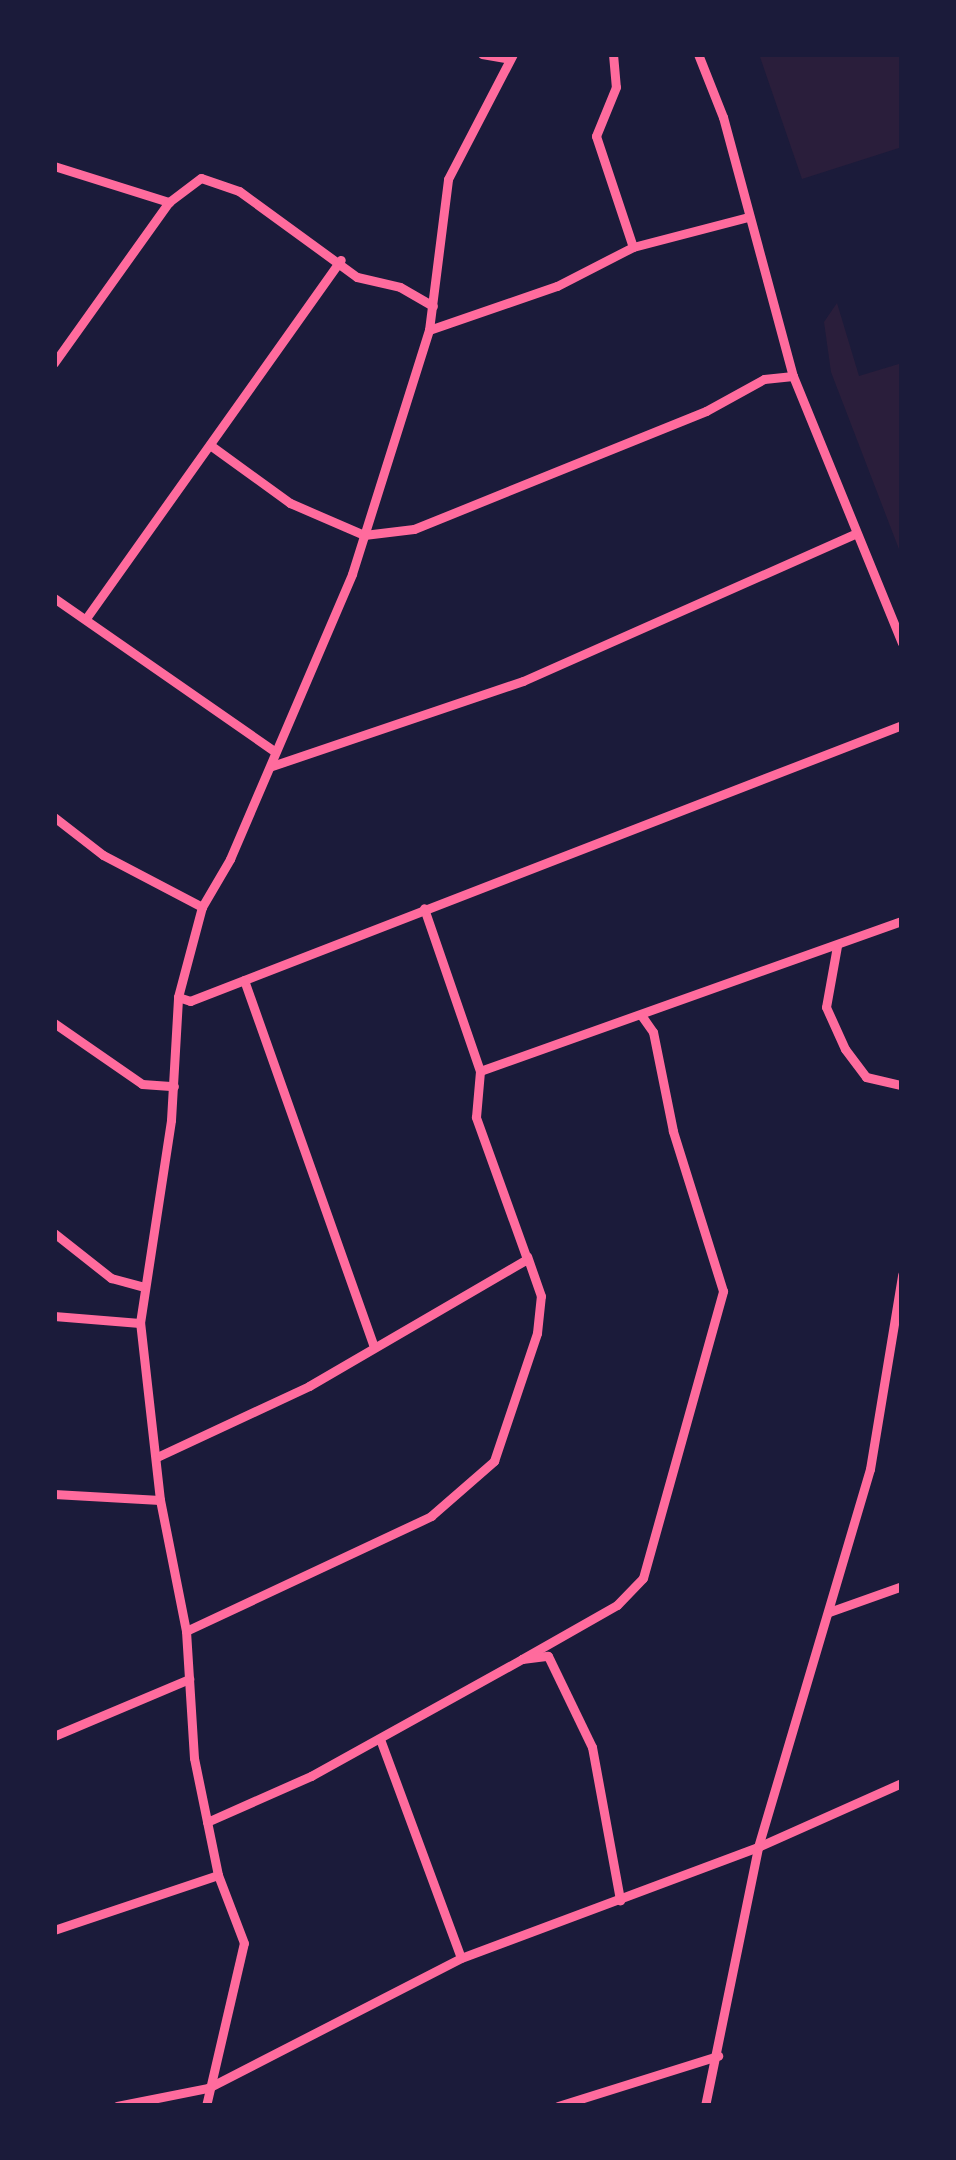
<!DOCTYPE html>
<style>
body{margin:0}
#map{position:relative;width:956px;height:2160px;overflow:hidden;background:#1b1b3a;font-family:"Asap Condensed",sans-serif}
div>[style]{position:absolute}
.green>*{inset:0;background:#2a1e3b}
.minor>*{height:9px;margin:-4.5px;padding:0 4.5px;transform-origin:4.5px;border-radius:4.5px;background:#ff6b9d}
span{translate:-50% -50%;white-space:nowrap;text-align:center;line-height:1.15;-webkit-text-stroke:9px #1b1b3a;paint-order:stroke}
.frame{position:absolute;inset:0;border:57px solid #1b1b3a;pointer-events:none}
</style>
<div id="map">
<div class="green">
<i style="clip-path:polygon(759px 54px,902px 54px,902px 147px,802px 179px)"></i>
<i style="clip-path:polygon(837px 303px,859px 376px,902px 363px,902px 557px,831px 372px,824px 322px)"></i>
</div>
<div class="minor">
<i style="left:482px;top:54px;width:28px;rotate:10deg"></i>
<i style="left:613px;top:54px;width:33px;rotate:85deg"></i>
<i style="left:616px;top:87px;width:53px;rotate:112.2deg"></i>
<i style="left:596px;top:136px;width:117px;rotate:71.6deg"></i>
<i style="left:698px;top:54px;width:68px;rotate:68.4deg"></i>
<i style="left:723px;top:117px;width:268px;rotate:74.9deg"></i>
<i style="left:793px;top:376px;width:288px;rotate:67.8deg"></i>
<i style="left:54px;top:166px;width:121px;rotate:17.4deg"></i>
<i style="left:169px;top:202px;width:40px;rotate:-37deg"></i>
<i style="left:201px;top:178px;width:40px;rotate:18.9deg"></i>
<i style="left:239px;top:191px;width:146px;rotate:36.1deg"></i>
<i style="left:357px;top:277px;width:44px;rotate:13.1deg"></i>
<i style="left:400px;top:287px;width:38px;rotate:30deg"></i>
<i style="left:429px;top:330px;width:135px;rotate:-19deg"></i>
<i style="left:557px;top:286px;width:85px;rotate:-27.2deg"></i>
<i style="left:633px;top:247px;width:119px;rotate:-14.6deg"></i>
<i style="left:54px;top:363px;width:198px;rotate:-54.5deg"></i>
<i style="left:210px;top:445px;width:99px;rotate:35.9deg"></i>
<i style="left:290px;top:503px;width:81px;rotate:23.4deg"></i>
<i style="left:364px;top:535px;width:50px;rotate:-6.8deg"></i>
<i style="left:414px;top:529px;width:315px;rotate:-22deg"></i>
<i style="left:706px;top:411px;width:66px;rotate:-28.9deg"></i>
<i style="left:764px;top:379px;width:29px;rotate:-6deg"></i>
<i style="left:54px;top:598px;width:268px;rotate:34.8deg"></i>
<i style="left:87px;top:617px;width:438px;rotate:-54.6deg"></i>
<i style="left:272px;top:766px;width:265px;rotate:-18.7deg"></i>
<i style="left:523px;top:681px;width:363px;rotate:-23.9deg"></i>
<i style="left:54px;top:817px;width:62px;rotate:37.8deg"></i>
<i style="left:103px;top:855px;width:112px;rotate:27.7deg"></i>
<i style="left:837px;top:946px;width:62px;rotate:100.2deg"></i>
<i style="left:826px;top:1007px;width:46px;rotate:65.7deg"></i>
<i style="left:845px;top:1049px;width:35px;rotate:53deg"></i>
<i style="left:866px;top:1077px;width:37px;rotate:13deg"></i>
<i style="left:244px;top:980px;width:387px;rotate:70.5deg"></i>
<i style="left:178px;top:997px;width:13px;rotate:18deg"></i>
<i style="left:190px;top:1001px;width:764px;rotate:-21.19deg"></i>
<i style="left:54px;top:1023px;width:107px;rotate:34.7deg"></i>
<i style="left:142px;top:1084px;width:32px;rotate:4deg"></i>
<i style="left:480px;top:1071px;width:448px;rotate:-19.6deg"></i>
<i style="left:54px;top:1233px;width:73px;rotate:38.3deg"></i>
<i style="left:111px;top:1278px;width:34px;rotate:15deg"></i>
<i style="left:54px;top:1316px;width:86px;rotate:4.7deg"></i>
<i style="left:157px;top:1457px;width:168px;rotate:-25deg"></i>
<i style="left:309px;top:1386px;width:252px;rotate:-30.2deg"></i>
<i style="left:527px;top:1259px;width:151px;rotate:-109.8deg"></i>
<i style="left:476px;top:1117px;width:46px;rotate:-85deg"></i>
<i style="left:480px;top:1071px;width:172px;rotate:-109deg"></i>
<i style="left:54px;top:1494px;width:106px;rotate:3.2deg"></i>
<i style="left:829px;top:1612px;width:77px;rotate:-19.6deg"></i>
<i style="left:186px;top:1631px;width:271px;rotate:-25.1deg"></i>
<i style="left:431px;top:1516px;width:84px;rotate:-41.1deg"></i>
<i style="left:494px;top:1461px;width:135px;rotate:-71.4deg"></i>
<i style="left:537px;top:1333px;width:37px;rotate:-84deg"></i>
<i style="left:541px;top:1296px;width:42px;rotate:-109.3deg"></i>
<i style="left:522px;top:1659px;width:109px;rotate:-29.6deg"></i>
<i style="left:617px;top:1605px;width:37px;rotate:-46deg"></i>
<i style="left:643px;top:1578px;width:298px;rotate:-74.4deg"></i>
<i style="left:723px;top:1291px;width:168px;rotate:-107.4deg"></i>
<i style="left:673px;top:1131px;width:101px;rotate:-101.4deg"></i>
<i style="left:653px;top:1032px;width:21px;rotate:-125deg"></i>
<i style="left:54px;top:1736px;width:147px;rotate:-22.9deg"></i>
<i style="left:380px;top:1739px;width:233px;rotate:69.7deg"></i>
<i style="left:207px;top:1822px;width:114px;rotate:-23.9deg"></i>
<i style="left:311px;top:1776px;width:241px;rotate:-29deg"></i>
<i style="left:522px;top:1659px;width:26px;rotate:-7deg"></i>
<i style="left:548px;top:1656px;width:101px;rotate:64.2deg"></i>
<i style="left:592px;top:1747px;width:156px;rotate:79.6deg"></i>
<i style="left:54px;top:1930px;width:173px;rotate:-18.5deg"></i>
<i style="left:117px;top:2106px;width:93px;rotate:-11.2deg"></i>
<i style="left:208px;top:2088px;width:284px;rotate:-27.2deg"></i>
<i style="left:461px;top:1958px;width:317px;rotate:-20.5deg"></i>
<i style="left:758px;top:1847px;width:158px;rotate:-24deg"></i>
<i style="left:206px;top:2106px;width:167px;rotate:-76.9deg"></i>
<i style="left:244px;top:1943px;width:73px;rotate:-110.9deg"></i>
<i style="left:218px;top:1875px;width:119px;rotate:-101.6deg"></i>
<i style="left:194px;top:1758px;width:127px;rotate:-93.6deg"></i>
<i style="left:186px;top:1631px;width:134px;rotate:-101.2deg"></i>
<i style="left:160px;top:1500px;width:178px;rotate:-96.4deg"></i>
<i style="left:140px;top:1323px;width:205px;rotate:-81.3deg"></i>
<i style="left:171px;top:1120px;width:123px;rotate:-86.7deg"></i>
<i style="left:178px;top:997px;width:93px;rotate:-75.1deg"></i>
<i style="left:202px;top:907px;width:56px;rotate:-59.7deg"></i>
<i style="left:230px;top:859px;width:310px;rotate:-66.8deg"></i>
<i style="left:352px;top:574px;width:256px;rotate:-72.5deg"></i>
<i style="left:429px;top:330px;width:152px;rotate:-82.8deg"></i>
<i style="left:448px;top:179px;width:141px;rotate:-62.5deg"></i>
<i style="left:558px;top:2106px;width:168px;rotate:-17.4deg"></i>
<i style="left:705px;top:2106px;width:264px;rotate:-78.4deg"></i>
<i style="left:758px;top:1847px;width:394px;rotate:-73.5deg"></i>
<i style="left:870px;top:1469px;width:197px;rotate:-80.6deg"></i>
</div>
<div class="frame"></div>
</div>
